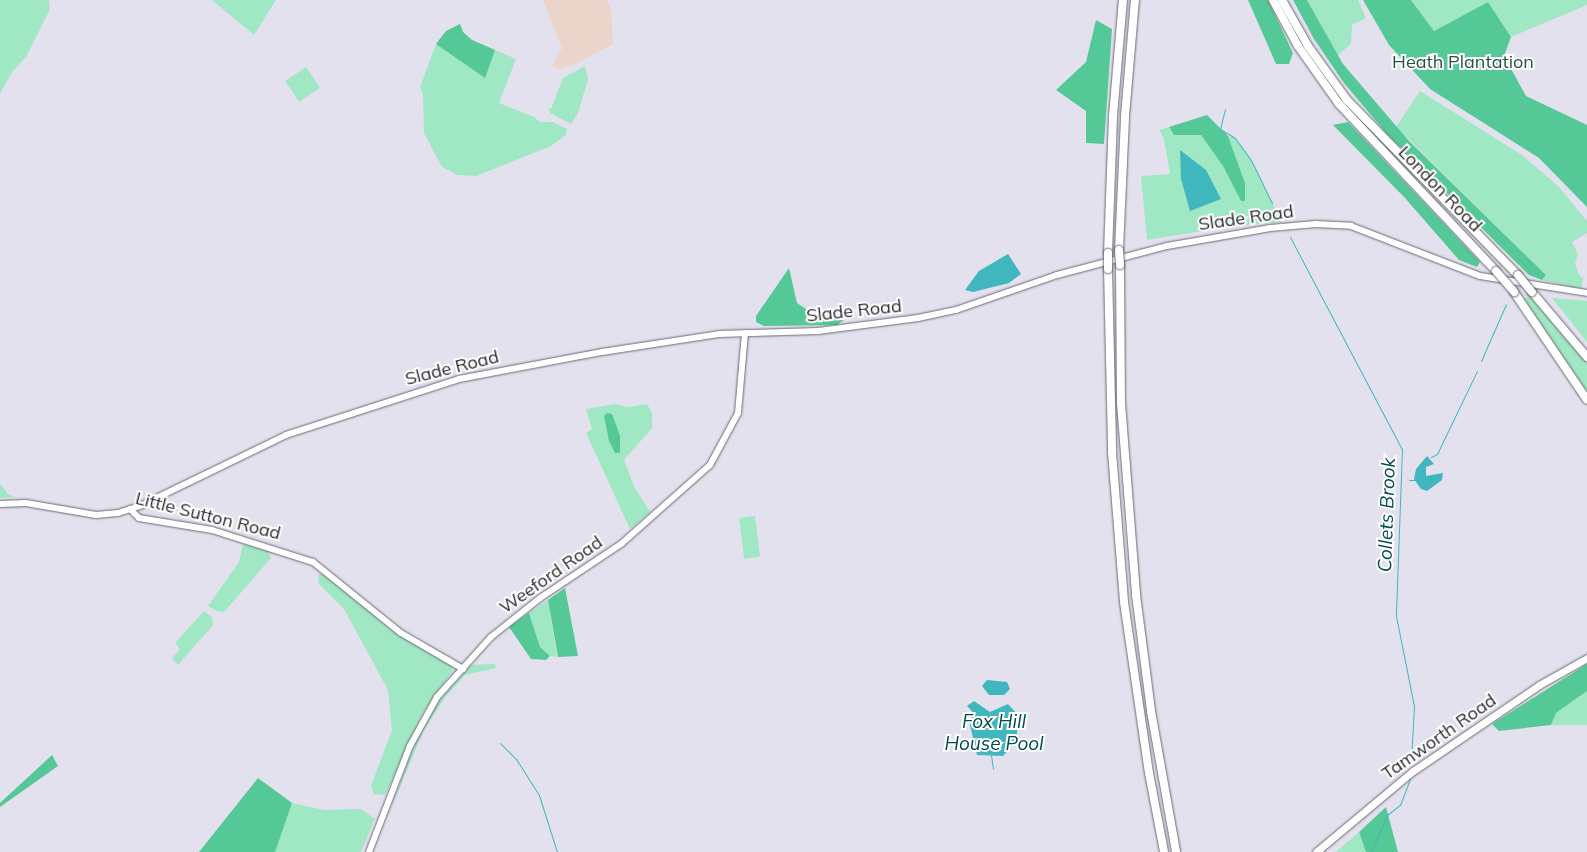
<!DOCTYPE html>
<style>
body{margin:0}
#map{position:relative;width:1587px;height:852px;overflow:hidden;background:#e4e1ee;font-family:Mulish,sans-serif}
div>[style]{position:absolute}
.industrial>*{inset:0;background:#ebd4c9}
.green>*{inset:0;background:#a0e7c4;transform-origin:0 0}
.forest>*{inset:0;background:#54c997}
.water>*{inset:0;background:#40b6be}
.stream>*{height:1px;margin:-0.5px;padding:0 0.5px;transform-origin:0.5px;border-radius:0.5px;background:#40b6be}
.roads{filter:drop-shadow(0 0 1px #6a6872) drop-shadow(0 0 1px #6a6872)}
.secondary>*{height:6px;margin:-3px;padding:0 3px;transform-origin:3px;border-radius:3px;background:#fff}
.primary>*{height:7px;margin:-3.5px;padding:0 3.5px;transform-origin:3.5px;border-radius:3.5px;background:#fff}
.highway>*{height:8px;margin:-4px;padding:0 4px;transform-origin:4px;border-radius:4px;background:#fff}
.bridges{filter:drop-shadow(0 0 1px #6a6872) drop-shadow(0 0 1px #6a6872)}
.highway-bridge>*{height:8px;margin:-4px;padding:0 4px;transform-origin:4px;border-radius:4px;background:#fff}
span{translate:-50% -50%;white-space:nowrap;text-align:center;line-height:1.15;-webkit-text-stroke:4px #fff;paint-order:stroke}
.park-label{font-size:18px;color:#24533e}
.street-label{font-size:18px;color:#2b2a2f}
.water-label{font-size:19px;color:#004b4f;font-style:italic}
</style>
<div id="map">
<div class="industrial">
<i style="clip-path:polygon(543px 0,607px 0,611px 9px,613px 44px,575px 64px,560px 69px,552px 66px,562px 48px)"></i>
</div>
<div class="green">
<i style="clip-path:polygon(0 0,49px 0,50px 9px,26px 57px,12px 72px,0 94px)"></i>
<i style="clip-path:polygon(212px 0,276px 0,254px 35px)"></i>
<i style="clip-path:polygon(1307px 0,1358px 0,1366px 18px,1352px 25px,1351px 44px,1338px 55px)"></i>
<i style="clip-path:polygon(1411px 0,1587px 0,1587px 5px,1511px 37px,1488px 2px,1434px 31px)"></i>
<i style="clip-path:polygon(460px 24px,463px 32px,472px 40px,516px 59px,499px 103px,534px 117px,540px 122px,553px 122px,567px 129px,566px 135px,551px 146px,476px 176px,457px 175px,442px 167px,424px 133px,423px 95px,420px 87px,436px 44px,446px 31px)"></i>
<i style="clip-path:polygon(585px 66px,588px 79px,578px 113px,571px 124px,550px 113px,548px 108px,551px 109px,563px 78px)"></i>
<i style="left:306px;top:67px;width:25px;height:25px;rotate:56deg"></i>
<i style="clip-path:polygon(1420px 91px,1522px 155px,1558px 186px,1587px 221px,1587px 233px,1572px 242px,1578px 254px,1575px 263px,1579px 275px,1583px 278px,1581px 289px,1542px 280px,1546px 275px,1396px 127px)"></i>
<i style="clip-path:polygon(1169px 127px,1174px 135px,1201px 135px,1223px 166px,1241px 201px,1245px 183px,1228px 136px,1235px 138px,1251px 160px,1282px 222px,1234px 226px,1147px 240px,1141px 176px,1170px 174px,1164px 139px,1159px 130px)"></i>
<i style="clip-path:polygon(1531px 295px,1587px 362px,1587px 392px,1524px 299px)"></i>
<i style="clip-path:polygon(1552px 298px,1587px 301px,1587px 342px)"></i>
<i style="clip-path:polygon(615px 404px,627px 407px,647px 404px,652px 413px,652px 428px,624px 460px,634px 486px,650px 512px,630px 529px,586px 433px,592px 429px,586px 409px)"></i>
<i style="clip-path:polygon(0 484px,8px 494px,15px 497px,0 498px)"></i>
<i style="left:755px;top:516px;width:41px;height:16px;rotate:83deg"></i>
<i style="clip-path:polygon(243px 544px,268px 551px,271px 558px,224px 612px,216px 611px,208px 606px,239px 562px)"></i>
<i style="clip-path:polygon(319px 574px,326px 574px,390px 629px,451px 665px,453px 670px,423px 713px,385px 795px,374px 794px,371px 786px,392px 730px,388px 690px,344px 609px,318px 583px)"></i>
<i style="clip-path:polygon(548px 600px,557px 657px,550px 656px,540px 647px,529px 613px)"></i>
<i style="clip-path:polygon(204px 611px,212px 617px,213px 625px,178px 665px,172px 658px,180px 649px,175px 643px)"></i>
<i style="clip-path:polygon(495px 664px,496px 668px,465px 675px,446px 696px,423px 731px,387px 818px,418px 735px,435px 705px,471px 665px)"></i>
<i style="clip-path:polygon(1587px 691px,1587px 725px,1551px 725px,1556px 713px)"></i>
<i style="clip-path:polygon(292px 803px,324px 810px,361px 809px,375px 819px,361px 852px,272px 852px)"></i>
<i style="clip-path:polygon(1359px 832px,1366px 852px,1336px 852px)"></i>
</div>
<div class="forest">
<i style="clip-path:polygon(1248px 0,1268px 0,1293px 53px,1289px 64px,1276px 64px)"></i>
<i style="clip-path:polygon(1293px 0,1307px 0,1343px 64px,1409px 141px,1546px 275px,1542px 280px,1529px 275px,1387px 134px,1344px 83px,1314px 39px)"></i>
<i style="clip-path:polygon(1363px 0,1411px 0,1434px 31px,1488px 2px,1511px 37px,1504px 56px,1526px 96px,1587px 125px,1587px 207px,1539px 158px,1430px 89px,1389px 45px)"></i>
<i style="clip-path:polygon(1096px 20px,1112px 29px,1104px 144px,1086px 143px,1086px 111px,1056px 90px,1086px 62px)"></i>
<i style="clip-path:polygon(460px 24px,463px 32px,472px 40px,495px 50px,485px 78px,436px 44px,446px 31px)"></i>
<i style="clip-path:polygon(1207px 115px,1228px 136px,1245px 183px,1245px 201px,1241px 201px,1223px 166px,1201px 135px,1174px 135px,1169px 127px)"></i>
<i style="clip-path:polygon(1348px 122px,1480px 262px,1477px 267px,1459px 260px,1405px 198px,1333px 125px)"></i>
<i style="clip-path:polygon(789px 268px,797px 303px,815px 315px,844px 320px,837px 325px,764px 326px,756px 322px,756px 316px)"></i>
<i style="clip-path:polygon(607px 413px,612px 414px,620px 436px,620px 453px,615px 453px,609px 441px,604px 416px)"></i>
<i style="clip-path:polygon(565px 588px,578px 656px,558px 657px,548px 600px)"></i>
<i style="clip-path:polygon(529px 613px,540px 647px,550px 656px,546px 660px,531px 659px,509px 627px)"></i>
<i style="clip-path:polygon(1587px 664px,1587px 691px,1556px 713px,1551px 725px,1499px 731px,1492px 724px)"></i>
<i style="clip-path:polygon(52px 755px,58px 766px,0 807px,0 803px)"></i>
<i style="clip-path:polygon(258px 778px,292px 803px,275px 852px,199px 852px)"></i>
<i style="clip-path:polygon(1386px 807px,1398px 852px,1366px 852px,1359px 832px)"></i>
</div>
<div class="water">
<i style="clip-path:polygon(1180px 150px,1206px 170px,1221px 199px,1190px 211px,1181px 179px)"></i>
<i style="clip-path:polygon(1008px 254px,1021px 274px,1009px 283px,973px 292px,965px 290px,979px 271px)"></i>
<i style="clip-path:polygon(1427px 456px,1434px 464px,1426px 467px,1426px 476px,1443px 473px,1442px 480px,1427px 491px,1421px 489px,1414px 479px,1416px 469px)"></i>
<i style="clip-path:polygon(987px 680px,1007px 682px,1010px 689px,1004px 695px,989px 695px,982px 686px)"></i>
<i style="clip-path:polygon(974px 701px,990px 712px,1008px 704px,1019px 716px,1016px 741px,1003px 756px,977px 755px,970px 725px,972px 711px,967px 706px)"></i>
</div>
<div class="stream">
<i style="left:1225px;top:109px;width:21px;rotate:104deg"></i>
<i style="left:1220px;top:129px;width:17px;rotate:31deg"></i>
<i style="left:1235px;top:138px;width:27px;rotate:54deg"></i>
<i style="left:1251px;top:160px;width:48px;rotate:64deg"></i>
<i style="left:1290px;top:237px;width:240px;rotate:62.2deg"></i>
<i style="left:1402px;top:449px;width:167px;rotate:92.1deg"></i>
<i style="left:1396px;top:616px;width:92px;rotate:78.7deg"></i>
<i style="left:1414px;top:706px;width:54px;rotate:93.2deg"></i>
<i style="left:1481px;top:361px;width:62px;rotate:-66.3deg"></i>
<i style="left:1431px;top:457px;width:7px;rotate:-27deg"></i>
<i style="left:1437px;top:454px;width:92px;rotate:-64.3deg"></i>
<i style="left:1409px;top:480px;width:6px"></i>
<i style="left:500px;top:743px;width:23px;rotate:45deg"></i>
<i style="left:516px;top:759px;width:43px;rotate:57.4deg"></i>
<i style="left:539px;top:795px;width:60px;rotate:72.5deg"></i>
<i style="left:991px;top:755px;width:14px;rotate:82deg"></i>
<i style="left:1371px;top:852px;width:40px;rotate:-66.6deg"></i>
<i style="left:1387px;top:815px;width:16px;rotate:-38deg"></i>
<i style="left:1400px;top:805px;width:28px;rotate:-69deg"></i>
</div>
<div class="roads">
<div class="secondary">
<i style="left:0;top:504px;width:26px;rotate:-2deg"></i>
<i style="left:26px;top:503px;width:71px;rotate:9.7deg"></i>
<i style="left:96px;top:515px;width:22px;rotate:-5deg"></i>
<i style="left:118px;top:513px;width:25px;rotate:-18deg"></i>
<i style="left:142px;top:505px;width:160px;rotate:-25.9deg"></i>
<i style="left:286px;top:435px;width:182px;rotate:-17.9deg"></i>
<i style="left:459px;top:379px;width:146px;rotate:-10.7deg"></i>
<i style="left:602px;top:352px;width:118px;rotate:-8.7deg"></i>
<i style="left:719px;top:334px;width:99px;rotate:-1.7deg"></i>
<i style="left:818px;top:331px;width:101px;rotate:-7.4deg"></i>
<i style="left:918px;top:318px;width:39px;rotate:-12deg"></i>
<i style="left:956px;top:310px;width:107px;rotate:-19.1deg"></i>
<i style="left:1057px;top:275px;width:114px;rotate:-14.8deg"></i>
<i style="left:1167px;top:246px;width:105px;rotate:-9.9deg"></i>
<i style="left:1270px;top:228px;width:46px;rotate:-5deg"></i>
<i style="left:1316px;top:224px;width:35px;rotate:3deg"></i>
<i style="left:1351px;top:226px;width:138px;rotate:21.2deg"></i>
<i style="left:1480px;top:276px;width:108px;rotate:9deg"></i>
<i style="left:130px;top:509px;width:13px;rotate:45deg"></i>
<i style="left:139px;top:518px;width:74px;rotate:9.3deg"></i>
<i style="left:212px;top:530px;width:106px;rotate:17.6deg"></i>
<i style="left:313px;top:562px;width:113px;rotate:38.9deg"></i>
<i style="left:401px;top:633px;width:72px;rotate:30.1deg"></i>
<i style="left:369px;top:852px;width:114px;rotate:-68.9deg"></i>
<i style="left:410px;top:746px;width:56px;rotate:-61.1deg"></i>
<i style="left:437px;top:697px;width:81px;rotate:-48deg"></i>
<i style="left:491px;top:637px;width:63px;rotate:-38.5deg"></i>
<i style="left:540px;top:598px;width:97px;rotate:-33.7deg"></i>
<i style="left:621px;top:544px;width:119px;rotate:-41.6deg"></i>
<i style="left:710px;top:465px;width:59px;rotate:-61.7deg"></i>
<i style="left:738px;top:413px;width:80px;rotate:-85deg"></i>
</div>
<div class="primary">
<i style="left:1316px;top:852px;width:126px;rotate:-39.9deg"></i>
<i style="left:1413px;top:771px;width:153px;rotate:-34.3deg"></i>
<i style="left:1539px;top:685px;width:55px;rotate:-29.4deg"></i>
</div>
<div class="highway">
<i style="left:1273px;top:0;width:52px;rotate:61.5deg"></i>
<i style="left:1298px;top:46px;width:71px;rotate:54.7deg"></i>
<i style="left:1339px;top:104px;width:229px;rotate:46.8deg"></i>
<i style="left:1282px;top:0;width:53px;rotate:60.5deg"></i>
<i style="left:1308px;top:46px;width:67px;rotate:54.2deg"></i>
<i style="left:1347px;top:100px;width:245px;rotate:45.7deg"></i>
<i style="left:1119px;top:250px;width:134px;rotate:-87.4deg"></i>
<i style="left:1125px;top:116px;width:116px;rotate:-85.1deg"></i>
<i style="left:1108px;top:253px;width:137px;rotate:-87.9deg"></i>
<i style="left:1113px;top:116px;width:116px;rotate:-85.1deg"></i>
<i style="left:1120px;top:265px;width:138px;rotate:89.6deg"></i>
<i style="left:1121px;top:403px;width:193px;rotate:85.5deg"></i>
<i style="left:1136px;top:595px;width:117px;rotate:82.6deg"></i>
<i style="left:1151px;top:711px;width:143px;rotate:79.9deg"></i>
<i style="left:1108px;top:269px;width:183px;rotate:88.7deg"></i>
<i style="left:1112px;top:452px;width:150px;rotate:85.4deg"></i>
<i style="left:1124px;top:602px;width:173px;rotate:81.7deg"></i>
<i style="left:1149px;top:773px;width:80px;rotate:79.2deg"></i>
<i style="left:1514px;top:292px;width:130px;rotate:55.9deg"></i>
<i style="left:1532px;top:292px;width:85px;rotate:49.8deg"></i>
</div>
</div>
<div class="bridges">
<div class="highway-bridge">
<i style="left:1119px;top:250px;width:15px;rotate:86deg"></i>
<i style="left:1108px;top:253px;width:16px;rotate:90deg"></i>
<i style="left:1496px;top:271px;width:28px;rotate:49deg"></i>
<i style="left:1518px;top:275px;width:22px;rotate:51deg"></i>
</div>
</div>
<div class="park-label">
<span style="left:1463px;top:62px">Heath Plantation</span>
</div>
<div class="street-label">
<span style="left:1440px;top:189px;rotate:46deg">London Road</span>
<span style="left:1246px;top:218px;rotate:-8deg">Slade Road</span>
<span style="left:854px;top:311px;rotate:-6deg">Slade Road</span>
<span style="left:452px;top:368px;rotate:-14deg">Slade Road</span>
<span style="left:208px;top:516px;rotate:14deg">Little Sutton Road</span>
<span style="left:551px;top:575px;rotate:-35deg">Weeford Road</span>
<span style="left:1439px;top:737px;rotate:-35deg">Tamworth Road</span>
</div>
<div class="water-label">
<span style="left:1387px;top:515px;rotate:-88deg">Collets Brook</span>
<span style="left:994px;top:733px">Fox Hill<br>House Pool</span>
</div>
</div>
